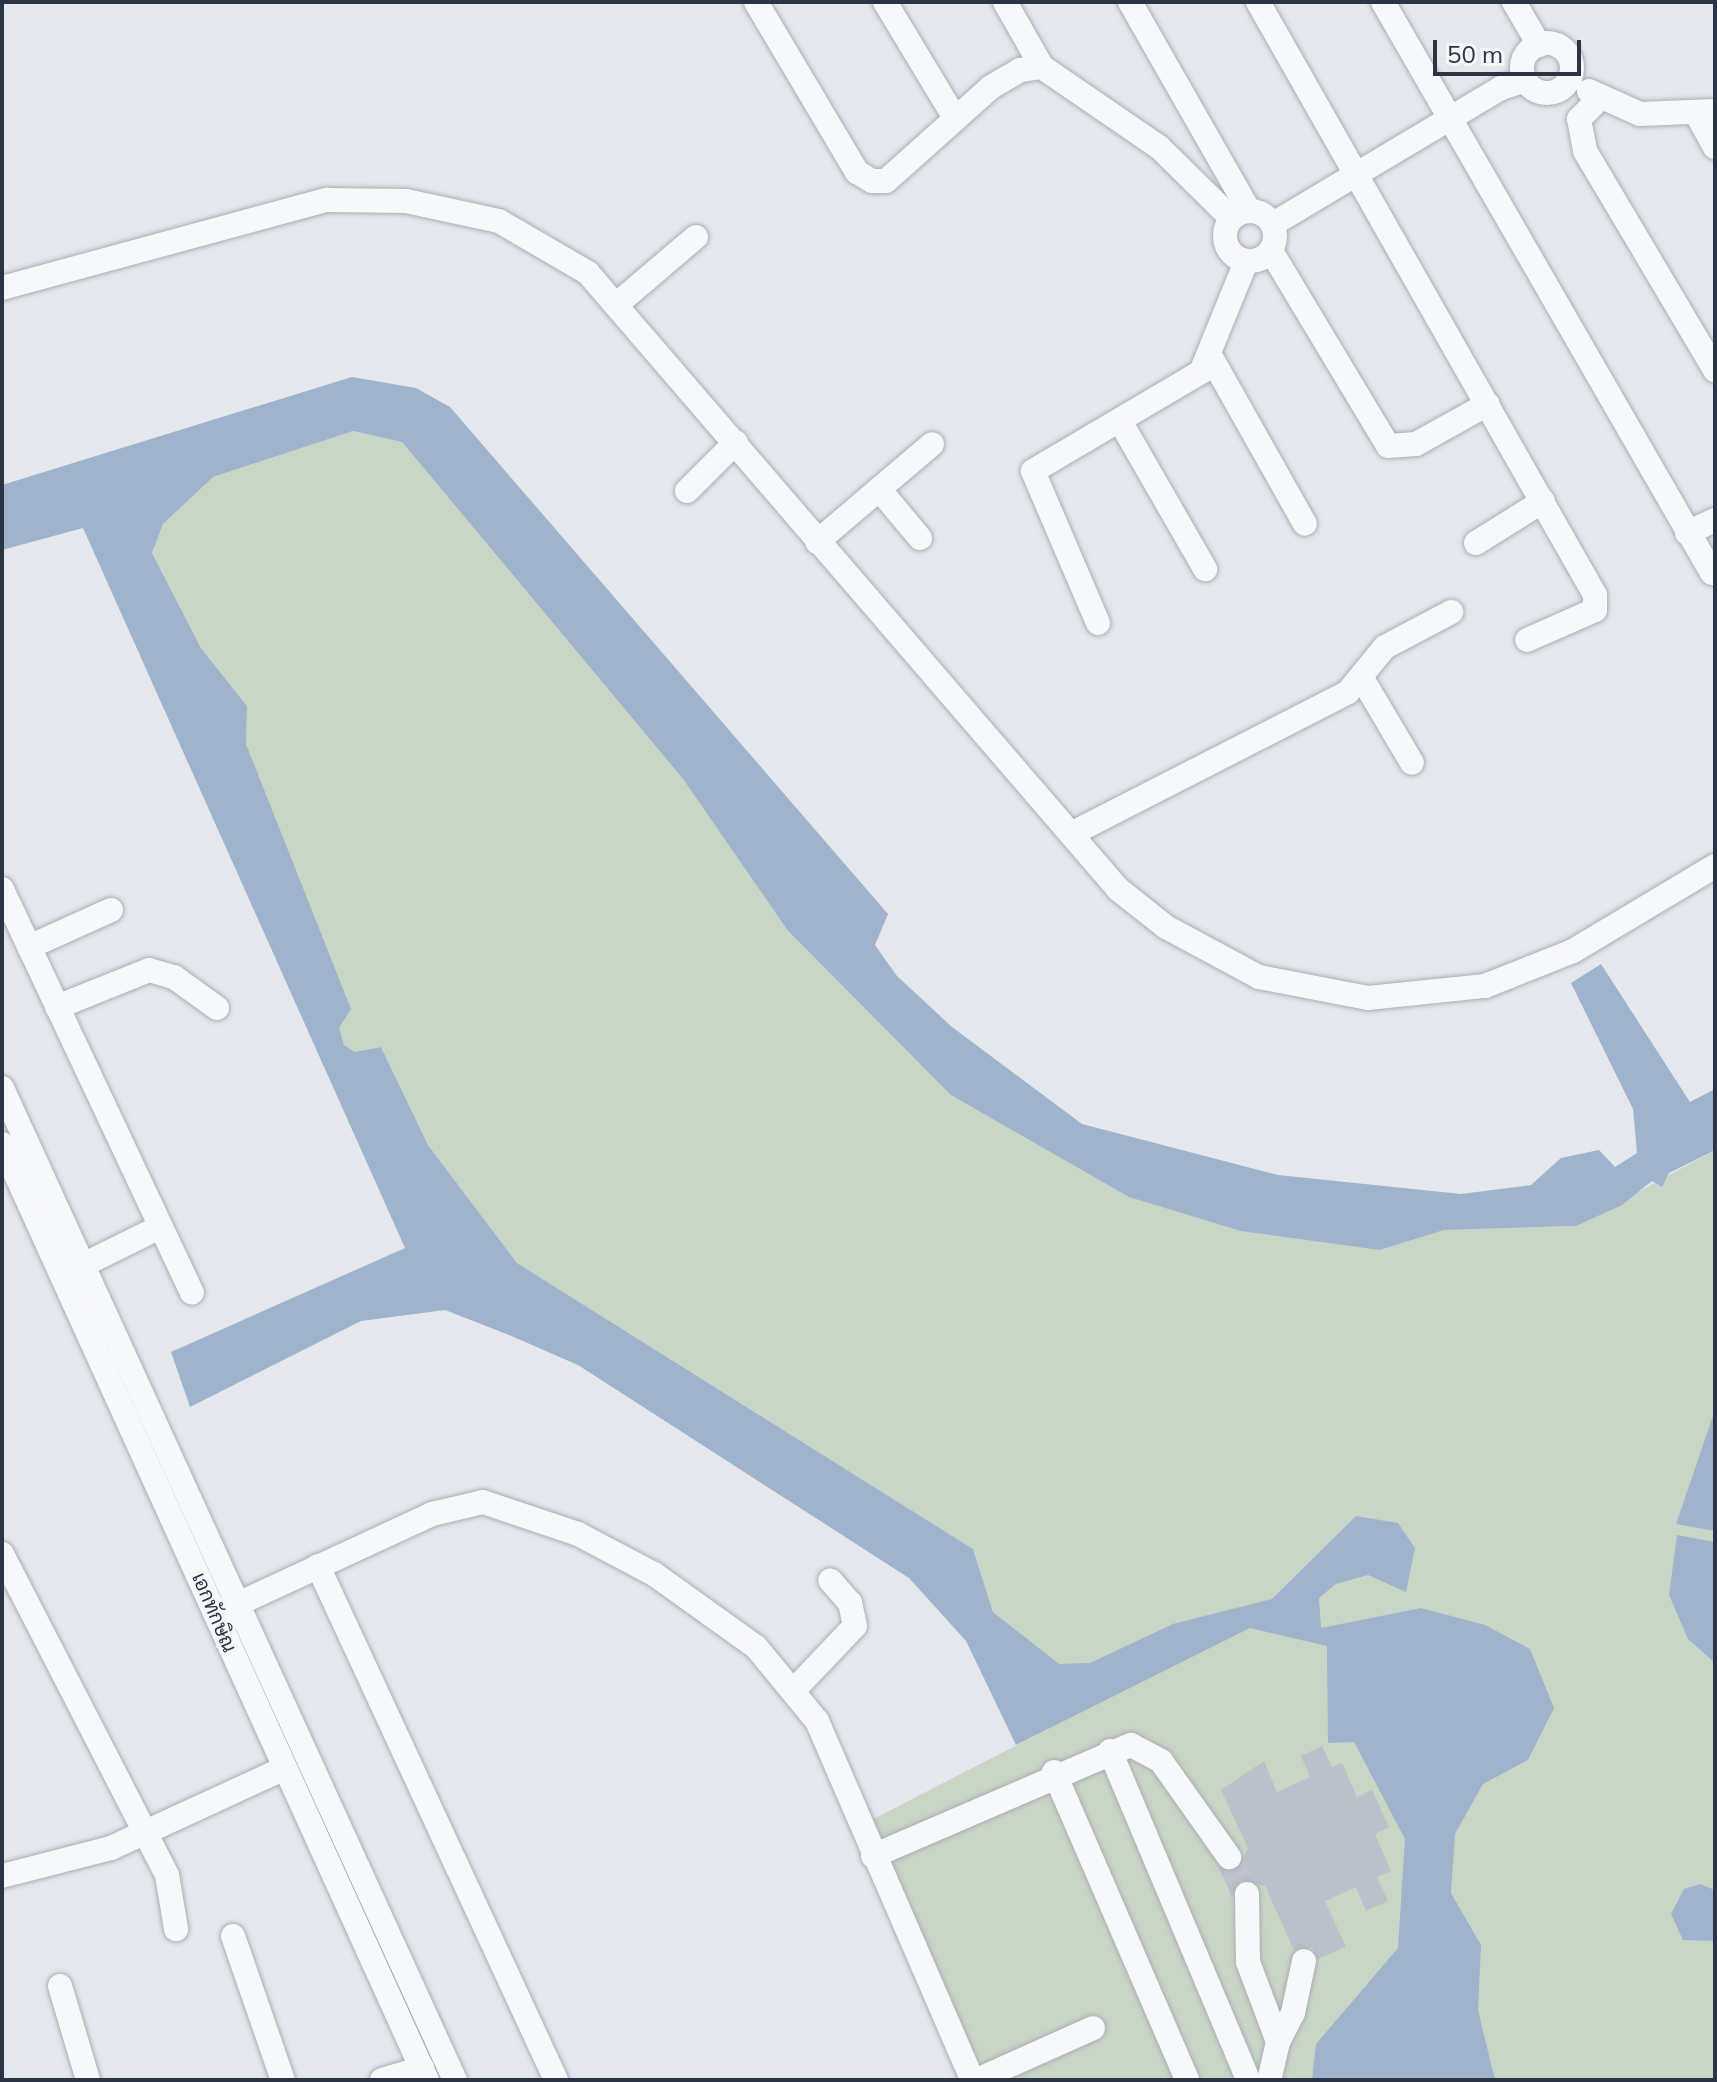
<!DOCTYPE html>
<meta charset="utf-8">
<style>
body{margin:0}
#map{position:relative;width:1717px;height:2082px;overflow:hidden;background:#e4e7ec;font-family:Mulish,Sarabun,sans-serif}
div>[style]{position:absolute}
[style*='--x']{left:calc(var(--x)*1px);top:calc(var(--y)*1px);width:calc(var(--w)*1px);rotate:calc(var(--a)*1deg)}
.green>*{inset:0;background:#c9d6c5}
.water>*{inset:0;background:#9fb4cc}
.building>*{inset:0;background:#bbc0ca}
.minor-tunnel>*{height:24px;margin-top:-12px;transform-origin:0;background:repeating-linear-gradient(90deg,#bfc3cb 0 24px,transparent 0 36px)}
.roads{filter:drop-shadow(0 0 2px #a9aeb7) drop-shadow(0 0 2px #a9aeb7)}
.minor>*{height:24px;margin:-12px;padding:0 12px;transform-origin:12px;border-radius:12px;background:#f7f8fa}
.minor>.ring{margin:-12px;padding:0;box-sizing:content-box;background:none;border:24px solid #f7f8fa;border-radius:50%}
span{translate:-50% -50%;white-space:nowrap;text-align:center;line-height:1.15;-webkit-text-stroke:6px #f4f6f9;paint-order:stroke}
.street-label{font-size:20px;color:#2b3445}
.frame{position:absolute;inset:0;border:4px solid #2b3445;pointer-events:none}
.scale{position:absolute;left:1433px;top:40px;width:148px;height:36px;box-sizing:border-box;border:4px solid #2b3445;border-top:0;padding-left:10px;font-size:24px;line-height:28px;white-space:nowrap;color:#2b3445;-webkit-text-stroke:6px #f4f6f9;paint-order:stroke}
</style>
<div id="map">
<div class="green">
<div style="clip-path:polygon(353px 431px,402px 442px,683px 779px,788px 931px,951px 1094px,1380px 1250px,1443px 1230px,1576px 1226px,1715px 1150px,1715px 2080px,972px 2080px,860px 1826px,1071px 1717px,1035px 1652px,993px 1612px,973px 1549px,517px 1263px,428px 1145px,381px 1047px,355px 1052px,344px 1045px,246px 744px,247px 706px,201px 648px,152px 553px,163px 524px,212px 477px)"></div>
</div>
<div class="water">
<div style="clip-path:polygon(352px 377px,416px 388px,450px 407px,888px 914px,875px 945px,897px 976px,952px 1027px,1082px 1124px,1278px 1175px,1461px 1194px,1531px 1185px,1561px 1158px,1599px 1150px,1615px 1167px,1637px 1153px,1633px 1109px,1571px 983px,1601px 964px,1690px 1102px,1715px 1089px,1715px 1150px,1669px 1173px,1662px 1187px,1652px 1181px,1622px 1205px,1576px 1226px,1444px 1230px,1380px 1250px,1241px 1231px,1129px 1197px,951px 1095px,788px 931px,683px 779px,402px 442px,353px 431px,213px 477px,163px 524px,152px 553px,201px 648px,247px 706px,246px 744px,351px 1009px,339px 1028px,344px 1045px,355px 1052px,381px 1047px,428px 1145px,517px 1263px,973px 1549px,993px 1612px,1059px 1664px,1090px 1663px,1173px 1624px,1272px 1599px,1356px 1516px,1398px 1523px,1415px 1548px,1406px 1592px,1368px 1575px,1336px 1584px,1319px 1598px,1321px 1628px,1421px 1608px,1485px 1625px,1530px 1649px,1554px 1708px,1528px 1760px,1483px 1784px,1455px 1834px,1451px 1893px,1481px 1945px,1478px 2010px,1495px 2080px,1312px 2080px,1316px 2044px,1398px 1948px,1405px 1839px,1354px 1742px,1328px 1743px,1327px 1646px,1250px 1628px,1016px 1745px,966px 1641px,909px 1578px,578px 1365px,509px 1335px,445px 1310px,361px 1321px,190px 1407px,171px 1352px,405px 1248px,83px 528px,2px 550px,2px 485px)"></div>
<div style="clip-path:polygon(1715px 1410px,1715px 1531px,1676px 1524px)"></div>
<div style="clip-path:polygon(1677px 1535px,1715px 1542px,1715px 1663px,1688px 1639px,1669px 1595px)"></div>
<div style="clip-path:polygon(1700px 1884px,1715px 1890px,1715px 1941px,1683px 1940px,1671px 1914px,1684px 1889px)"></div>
</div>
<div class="building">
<div style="clip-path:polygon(1322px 1746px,1332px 1767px,1342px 1763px,1357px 1797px,1372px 1790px,1389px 1827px,1375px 1834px,1391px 1871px,1377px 1877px,1388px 1901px,1366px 1911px,1356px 1887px,1325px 1901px,1346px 1947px,1318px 1959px,1312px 1947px,1294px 1950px,1265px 1886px,1240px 1881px,1232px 1897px,1219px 1868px,1237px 1870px,1248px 1848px,1221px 1790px,1264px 1761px,1277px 1792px,1310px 1777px,1301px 1756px)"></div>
</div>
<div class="minor-tunnel">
<div style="--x:1229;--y:1857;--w:41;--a:64.1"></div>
</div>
<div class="roads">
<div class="minor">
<div style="--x:756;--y:2;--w:198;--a:59.3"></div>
<div style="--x:857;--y:172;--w:17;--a:31"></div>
<div style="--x:872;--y:181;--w:14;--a:0"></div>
<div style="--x:886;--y:181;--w:141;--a:-41.8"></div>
<div style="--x:991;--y:87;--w:34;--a:-30"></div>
<div style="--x:1020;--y:70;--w:22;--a:-8"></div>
<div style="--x:1042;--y:67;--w:142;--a:34.4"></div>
<div style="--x:1159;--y:147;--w:101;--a:44.6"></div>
<div style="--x:885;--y:2;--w:135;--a:58.9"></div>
<div style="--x:1005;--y:2;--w:75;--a:60.4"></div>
<div style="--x:1130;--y:2;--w:241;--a:60.3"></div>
<div style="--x:1258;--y:2;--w:682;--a:60.39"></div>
<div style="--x:1595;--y:595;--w:15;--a:90"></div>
<div style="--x:1595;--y:610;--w:74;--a:156.2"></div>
<div style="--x:1383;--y:2;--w:659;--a:60.05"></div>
<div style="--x:1514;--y:2;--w:50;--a:59.8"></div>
<div class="ring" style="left:1522px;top:43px;width:26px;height:26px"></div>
<div style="--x:1589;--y:91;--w:56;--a:24.3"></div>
<div style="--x:1640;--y:114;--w:75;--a:-2.3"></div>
<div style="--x:1601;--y:97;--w:31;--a:135"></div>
<div style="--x:1579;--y:119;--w:33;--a:79"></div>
<div style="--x:1585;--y:151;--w:255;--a:59.3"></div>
<div style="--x:1696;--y:113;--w:39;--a:61"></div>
<div class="ring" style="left:1225px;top:211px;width:26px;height:26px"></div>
<div style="--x:1273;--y:224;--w:265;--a:-30.8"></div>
<div style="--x:1501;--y:88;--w:25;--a:-18"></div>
<div style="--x:1271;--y:251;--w:227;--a:59"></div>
<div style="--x:1388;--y:446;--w:28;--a:-4"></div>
<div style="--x:1416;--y:444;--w:82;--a:-29.1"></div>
<div style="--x:2;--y:288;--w:337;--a:-15.2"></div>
<div style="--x:327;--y:200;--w:79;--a:0.7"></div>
<div style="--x:406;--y:201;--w:95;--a:12.1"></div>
<div style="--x:499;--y:221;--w:103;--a:30.3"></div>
<div style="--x:588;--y:273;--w:813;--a:49.29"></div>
<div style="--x:1118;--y:889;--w:61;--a:38.4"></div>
<div style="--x:1166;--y:927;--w:106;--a:28.3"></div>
<div style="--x:1259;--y:977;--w:111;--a:10.9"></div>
<div style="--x:1368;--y:998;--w:118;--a:-5.9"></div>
<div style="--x:1485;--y:986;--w:95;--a:-21.7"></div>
<div style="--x:1573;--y:951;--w:165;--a:-30.9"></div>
<div style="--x:616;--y:305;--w:105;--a:-40.4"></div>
<div style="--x:1212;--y:359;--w:189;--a:60.6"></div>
<div style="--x:1120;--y:421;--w:171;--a:60.1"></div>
<div style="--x:879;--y:489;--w:64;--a:50.1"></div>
<div style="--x:687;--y:491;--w:69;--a:-45"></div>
<div style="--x:1687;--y:533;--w:31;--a:-25"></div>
<div style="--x:817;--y:542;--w:151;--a:-40.4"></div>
<div style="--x:1476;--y:543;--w:79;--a:-32.1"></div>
<div style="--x:1098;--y:623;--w:165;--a:-113.2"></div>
<div style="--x:1033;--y:471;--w:195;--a:-30.5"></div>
<div style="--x:1201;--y:372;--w:119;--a:-67.8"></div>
<div style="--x:1363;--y:680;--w:96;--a:59.4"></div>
<div style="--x:1071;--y:834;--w:311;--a:-27.1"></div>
<div style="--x:1348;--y:692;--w:58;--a:-50.6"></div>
<div style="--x:1385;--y:647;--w:75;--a:-27.9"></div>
<div style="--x:2;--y:889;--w:446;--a:64.8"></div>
<div style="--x:29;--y:947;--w:90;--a:-24.3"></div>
<div style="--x:57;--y:1007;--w:99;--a:-21.9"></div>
<div style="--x:149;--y:970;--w:26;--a:16"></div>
<div style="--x:174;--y:977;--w:53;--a:35.8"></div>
<div style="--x:2;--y:1088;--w:1091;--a:65.46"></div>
<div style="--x:2;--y:1144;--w:1028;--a:65.58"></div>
<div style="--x:69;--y:1272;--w:102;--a:-26.3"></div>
<div style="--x:2;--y:1554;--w:361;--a:62.8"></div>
<div style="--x:167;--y:1875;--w:55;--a:80.5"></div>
<div style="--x:318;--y:1566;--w:566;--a:65.15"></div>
<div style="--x:216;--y:1614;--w:238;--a:-24.8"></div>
<div style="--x:432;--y:1514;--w:52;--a:-13.2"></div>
<div style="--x:483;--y:1502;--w:100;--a:18.6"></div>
<div style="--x:578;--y:1534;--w:86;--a:27.8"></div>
<div style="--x:654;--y:1574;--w:125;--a:35.6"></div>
<div style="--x:756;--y:1647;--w:96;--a:50.5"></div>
<div style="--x:817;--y:1721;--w:391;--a:66.6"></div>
<div style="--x:794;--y:1690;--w:88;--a:-46.4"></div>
<div style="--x:855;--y:1626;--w:24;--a:-102"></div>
<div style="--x:850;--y:1603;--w:30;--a:-131"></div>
<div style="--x:1110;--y:1751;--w:357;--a:67.2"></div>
<div style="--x:1054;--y:1772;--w:335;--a:66.6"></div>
<div style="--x:873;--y:1856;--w:281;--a:-23.3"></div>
<div style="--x:1131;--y:1745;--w:34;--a:28"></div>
<div style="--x:1161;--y:1761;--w:118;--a:54.7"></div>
<div style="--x:2;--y:1876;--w:113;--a:-14.4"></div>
<div style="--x:111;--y:1848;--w:189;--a:-24.7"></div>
<div style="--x:1247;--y:1894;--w:68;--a:89.2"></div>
<div style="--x:1248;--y:1962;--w:85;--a:69.4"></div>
<div style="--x:1278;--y:2042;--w:39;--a:103"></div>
<div style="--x:233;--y:1936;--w:152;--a:70.9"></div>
<div style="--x:60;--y:1986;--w:98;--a:73.4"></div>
<div style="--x:1278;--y:2042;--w:33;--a:-63"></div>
<div style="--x:1293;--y:2013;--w:53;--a:-78.1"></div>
<div style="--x:382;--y:2080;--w:42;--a:-16.7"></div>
<div style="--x:977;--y:2080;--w:127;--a:-24.1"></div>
</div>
</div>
<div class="street-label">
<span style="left:215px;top:1612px;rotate:67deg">เอกทักษิณ</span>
</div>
<div class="frame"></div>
<div class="scale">50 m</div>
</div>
